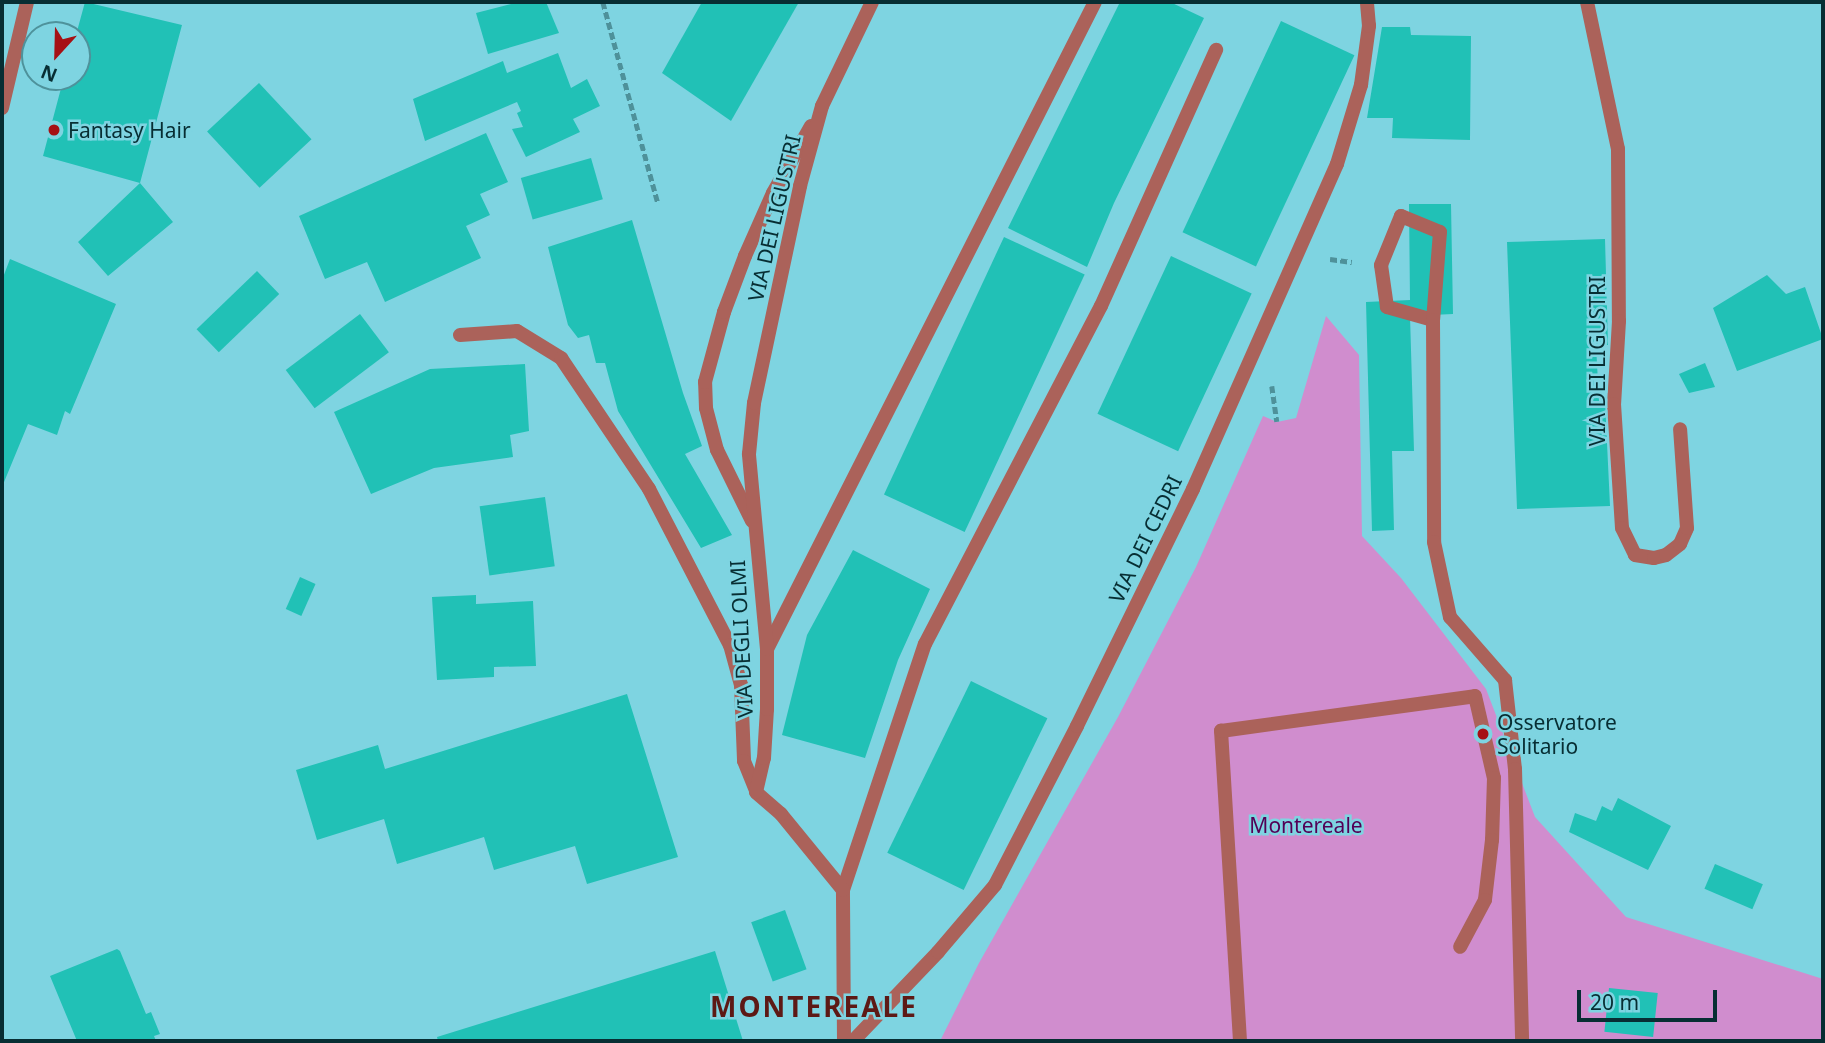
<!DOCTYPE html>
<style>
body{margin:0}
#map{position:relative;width:1825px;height:1043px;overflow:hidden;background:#7ed4e1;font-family:"Noto Sans",sans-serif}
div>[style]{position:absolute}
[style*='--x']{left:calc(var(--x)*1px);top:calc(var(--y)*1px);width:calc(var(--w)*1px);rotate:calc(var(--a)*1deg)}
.green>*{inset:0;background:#d08dce}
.building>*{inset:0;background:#21c1b6;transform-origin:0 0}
.path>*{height:4.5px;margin-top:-2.25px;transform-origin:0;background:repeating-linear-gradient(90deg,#4e919a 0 7px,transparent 0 10.5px)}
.pedestrian>*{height:14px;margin:-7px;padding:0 7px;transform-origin:7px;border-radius:7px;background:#ab625a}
.minor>*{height:14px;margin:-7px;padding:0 7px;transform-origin:7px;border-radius:7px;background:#ab625a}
.tertiary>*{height:14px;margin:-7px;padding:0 7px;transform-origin:7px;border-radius:7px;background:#ab625a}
.dots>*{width:19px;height:19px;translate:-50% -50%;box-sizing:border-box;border:4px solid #7ed4e1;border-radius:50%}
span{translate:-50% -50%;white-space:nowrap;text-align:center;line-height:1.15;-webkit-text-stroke:5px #7ed4e1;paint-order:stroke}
.poi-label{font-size:21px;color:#072e33}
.left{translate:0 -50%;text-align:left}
.street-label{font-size:21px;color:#072e33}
.park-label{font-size:21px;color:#530055}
.district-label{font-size:28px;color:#5d1915;font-weight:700;letter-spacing:2px}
.frame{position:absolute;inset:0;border:4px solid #072e33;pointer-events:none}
.north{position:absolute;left:21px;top:21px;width:70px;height:70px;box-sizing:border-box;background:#7ed4e1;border:2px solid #4e929b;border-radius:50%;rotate:202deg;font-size:19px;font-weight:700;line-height:28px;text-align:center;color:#072e33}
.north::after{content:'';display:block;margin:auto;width:24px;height:32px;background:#a61014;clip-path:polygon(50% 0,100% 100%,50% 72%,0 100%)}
.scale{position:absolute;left:1577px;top:990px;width:140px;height:32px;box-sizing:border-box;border:4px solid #072e33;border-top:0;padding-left:9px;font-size:21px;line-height:24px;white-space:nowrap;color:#072e33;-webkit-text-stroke:5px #7ed4e1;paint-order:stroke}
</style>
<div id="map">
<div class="green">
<div style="clip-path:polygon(1326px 316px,1359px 355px,1362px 536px,1401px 578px,1486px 689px,1535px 817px,1626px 917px,1823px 979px,1823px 1041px,940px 1041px,979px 963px,1118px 717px,1196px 567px,1263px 416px,1277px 422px,1296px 418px)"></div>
</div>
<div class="building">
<div style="clip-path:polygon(85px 2px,182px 25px,140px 183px,173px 222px,108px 276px,78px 242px,140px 183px,43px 156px,64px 77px,77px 77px,76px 35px)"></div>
<div style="clip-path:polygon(519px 2px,546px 2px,559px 33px,488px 54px,476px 13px)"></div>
<div style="clip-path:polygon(702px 2px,799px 2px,731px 121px,662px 73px)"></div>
<div style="clip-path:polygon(1120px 2px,1170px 2px,1204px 18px,1114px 203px,1087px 267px,1008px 228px)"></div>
<div style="left:1281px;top:21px;width:81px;height:233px;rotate:25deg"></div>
<div style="clip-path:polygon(1382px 27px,1410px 27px,1411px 35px,1471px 36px,1470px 140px,1392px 138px,1393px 118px,1367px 118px)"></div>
<div style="clip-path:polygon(558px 53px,571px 88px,587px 79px,600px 106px,573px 119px,580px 132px,526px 157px,512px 129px,523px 127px,517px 113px,521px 111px,517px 102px,425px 141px,413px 99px,503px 61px,507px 73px)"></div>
<div style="left:259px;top:83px;width:77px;height:71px;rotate:47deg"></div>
<div style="clip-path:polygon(486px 133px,508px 182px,480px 194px,490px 215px,466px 226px,481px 258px,385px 302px,367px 262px,325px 279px,299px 216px)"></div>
<div style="left:591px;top:158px;width:43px;height:73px;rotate:74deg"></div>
<div style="clip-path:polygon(1409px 204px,1451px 204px,1453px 314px,1410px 316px,1414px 451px,1392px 451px,1394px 530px,1372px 531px,1366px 302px,1410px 300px)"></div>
<div style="clip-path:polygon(632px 220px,683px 393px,702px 446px,685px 454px,732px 535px,701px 548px,618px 411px,605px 363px,596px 363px,589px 335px,578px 338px,568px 325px,548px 247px)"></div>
<div style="left:1004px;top:237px;width:89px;height:284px;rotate:25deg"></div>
<div style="clip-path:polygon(1605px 239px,1608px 345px,1596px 345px,1599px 401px,1605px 401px,1610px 506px,1517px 509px,1507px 242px)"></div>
<div style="left:1171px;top:256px;width:89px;height:174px;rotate:25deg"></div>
<div style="clip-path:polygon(10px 259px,116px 304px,70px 414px,65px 411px,57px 435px,28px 424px,2px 487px,2px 280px)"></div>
<div style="left:257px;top:271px;width:32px;height:84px;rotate:46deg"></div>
<div style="clip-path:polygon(1767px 275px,1786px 294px,1805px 287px,1823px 339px,1737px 371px,1713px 308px)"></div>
<div style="left:360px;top:314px;width:48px;height:93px;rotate:53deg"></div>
<div style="clip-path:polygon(1705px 363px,1715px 387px,1689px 393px,1679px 374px)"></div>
<div style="clip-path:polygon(525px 364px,529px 431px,510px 435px,513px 457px,434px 468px,371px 494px,334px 412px,430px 369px)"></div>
<div style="left:545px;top:497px;width:70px;height:66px;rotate:82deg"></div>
<div style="clip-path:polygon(853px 550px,930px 589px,898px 660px,865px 758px,782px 735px,807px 635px)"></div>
<div style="left:300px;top:577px;width:17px;height:35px;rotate:24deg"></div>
<div style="clip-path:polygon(476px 595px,476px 604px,533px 601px,536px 666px,494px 667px,494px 677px,437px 680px,432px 597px)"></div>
<div style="left:971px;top:681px;width:85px;height:191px;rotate:26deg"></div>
<div style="clip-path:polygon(627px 694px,678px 857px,587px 884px,575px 846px,494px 870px,484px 837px,397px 864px,384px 819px,317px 840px,296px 770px,378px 745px,385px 769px)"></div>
<div style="clip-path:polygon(1618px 798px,1671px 826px,1648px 870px,1569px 832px,1575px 813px,1596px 821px,1602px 806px,1612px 811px)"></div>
<div style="left:1715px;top:864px;width:52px;height:27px;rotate:23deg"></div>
<div style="left:785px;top:910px;width:63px;height:36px;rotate:70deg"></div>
<div style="clip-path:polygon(117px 949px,120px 951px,146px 1014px,151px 1012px,160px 1034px,154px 1036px,156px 1041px,77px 1041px,50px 976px)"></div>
<div style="clip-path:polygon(715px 951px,743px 1041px,438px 1041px,437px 1037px)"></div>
<div style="left:1609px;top:988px;width:49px;height:44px;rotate:6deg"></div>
</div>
<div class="path">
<div style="--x:603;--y:2;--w:208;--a:74.7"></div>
<div style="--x:1330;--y:259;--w:22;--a:8"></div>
<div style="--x:1272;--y:386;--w:36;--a:82"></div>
</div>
<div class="pedestrian">
<div style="--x:1240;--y:1041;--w:311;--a:-93.5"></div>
<div style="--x:1221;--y:731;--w:256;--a:-7.8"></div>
<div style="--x:1475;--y:696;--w:84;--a:77"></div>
<div style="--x:1494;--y:778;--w:62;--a:91.8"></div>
<div style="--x:1492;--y:840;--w:60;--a:96.7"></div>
<div style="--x:1485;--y:900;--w:53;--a:118"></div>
</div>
<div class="minor">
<div style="--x:1587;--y:2;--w:150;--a:78.1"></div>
<div style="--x:1618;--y:149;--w:172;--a:89.7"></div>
<div style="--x:1619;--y:321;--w:83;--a:93.4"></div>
<div style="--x:1614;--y:404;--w:124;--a:86.3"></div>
<div style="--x:1622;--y:528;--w:30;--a:64"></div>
<div style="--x:1635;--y:555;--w:19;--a:9"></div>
<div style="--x:1654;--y:558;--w:12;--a:-14"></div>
<div style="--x:1666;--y:555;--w:18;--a:-38"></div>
<div style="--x:1680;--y:544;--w:17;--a:-66"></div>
<div style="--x:1687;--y:528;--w:99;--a:-94"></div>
<div style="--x:1433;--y:320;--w:48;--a:-164.2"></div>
<div style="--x:1387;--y:307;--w:42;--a:-98.1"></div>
<div style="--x:1381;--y:265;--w:53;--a:-67.8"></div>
<div style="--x:1401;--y:216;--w:42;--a:22.3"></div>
<div style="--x:1440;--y:232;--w:88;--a:94.5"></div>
<div style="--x:1433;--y:320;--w:222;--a:89.7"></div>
<div style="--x:1434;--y:542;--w:77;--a:78"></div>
<div style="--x:1450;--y:617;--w:84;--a:48.9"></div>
<div style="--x:1505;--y:680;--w:90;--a:83.6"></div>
<div style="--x:1515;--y:769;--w:272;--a:88.5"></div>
<div style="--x:460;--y:335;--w:57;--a:-4"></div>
<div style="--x:517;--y:331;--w:52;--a:31.5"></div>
<div style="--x:561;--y:358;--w:158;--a:56.1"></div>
<div style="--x:649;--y:489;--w:176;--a:62.6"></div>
<div style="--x:730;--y:645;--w:41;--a:74.6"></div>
<div style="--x:741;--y:685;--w:76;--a:87.7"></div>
<div style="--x:744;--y:761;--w:31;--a:68"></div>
<div style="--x:752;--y:521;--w:79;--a:-116.2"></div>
<div style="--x:717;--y:450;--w:43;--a:-104.7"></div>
<div style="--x:706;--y:408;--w:26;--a:-92"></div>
<div style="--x:705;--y:382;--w:73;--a:-74.8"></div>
<div style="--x:724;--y:312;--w:60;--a:-69.4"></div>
<div style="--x:745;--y:256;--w:69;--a:-66"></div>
<div style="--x:773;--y:193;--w:77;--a:-60.4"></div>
<div style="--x:767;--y:649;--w:725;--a:-63.12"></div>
<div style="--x:843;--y:890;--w:259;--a:-71.6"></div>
<div style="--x:925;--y:644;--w:381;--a:-62.5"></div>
<div style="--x:1101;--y:306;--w:281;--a:-65.8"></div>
<div style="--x:844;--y:1041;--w:151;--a:-90.4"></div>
<div style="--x:843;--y:890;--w:98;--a:-129.2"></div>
<div style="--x:781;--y:814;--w:33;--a:-139"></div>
<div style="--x:756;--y:792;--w:35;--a:-77"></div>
<div style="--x:764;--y:758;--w:49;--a:-86.5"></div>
<div style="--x:767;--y:709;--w:60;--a:-90"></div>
<div style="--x:767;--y:649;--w:196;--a:-95.3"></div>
<div style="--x:749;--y:454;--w:51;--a:-84.4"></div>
<div style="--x:754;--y:403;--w:222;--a:-78"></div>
<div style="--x:800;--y:186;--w:83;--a:-74.6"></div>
<div style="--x:822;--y:106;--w:115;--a:-64.3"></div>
<div style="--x:853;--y:1041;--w:123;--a:-46.3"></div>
<div style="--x:938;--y:952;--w:88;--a:-49.6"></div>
<div style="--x:995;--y:885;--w:179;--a:-62.7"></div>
<div style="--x:1077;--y:726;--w:264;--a:-63.9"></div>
<div style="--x:1193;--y:489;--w:355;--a:-66.1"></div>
<div style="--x:1337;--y:164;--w:83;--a:-73.1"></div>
<div style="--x:1361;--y:85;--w:60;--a:-82.3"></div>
<div style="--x:1369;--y:26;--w:24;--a:-95"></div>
</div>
<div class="tertiary">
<div style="--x:2;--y:108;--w:109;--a:-76.7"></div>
</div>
<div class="dots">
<div style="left:54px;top:130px;background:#a61014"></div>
<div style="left:1483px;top:734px;background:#a61014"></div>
</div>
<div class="poi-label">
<span class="left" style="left:68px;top:130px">Fantasy Hair</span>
<span class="left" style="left:1497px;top:734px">Osservatore<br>Solitario</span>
</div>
<div class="street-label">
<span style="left:774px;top:218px;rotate:-77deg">VIA DEI LIGUSTRI</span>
<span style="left:1597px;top:361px;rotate:-90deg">VIA DEI LIGUSTRI</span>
<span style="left:1145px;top:539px;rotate:-64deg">VIA DEI CEDRI</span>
<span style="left:741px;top:639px;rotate:-93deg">VIA DEGLI OLMI</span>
</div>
<div class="park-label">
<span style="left:1306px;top:825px">Montereale</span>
</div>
<div class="district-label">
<span style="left:814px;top:1006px">MONTEREALE</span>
</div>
<div class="frame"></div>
<div class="north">N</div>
<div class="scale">20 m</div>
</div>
